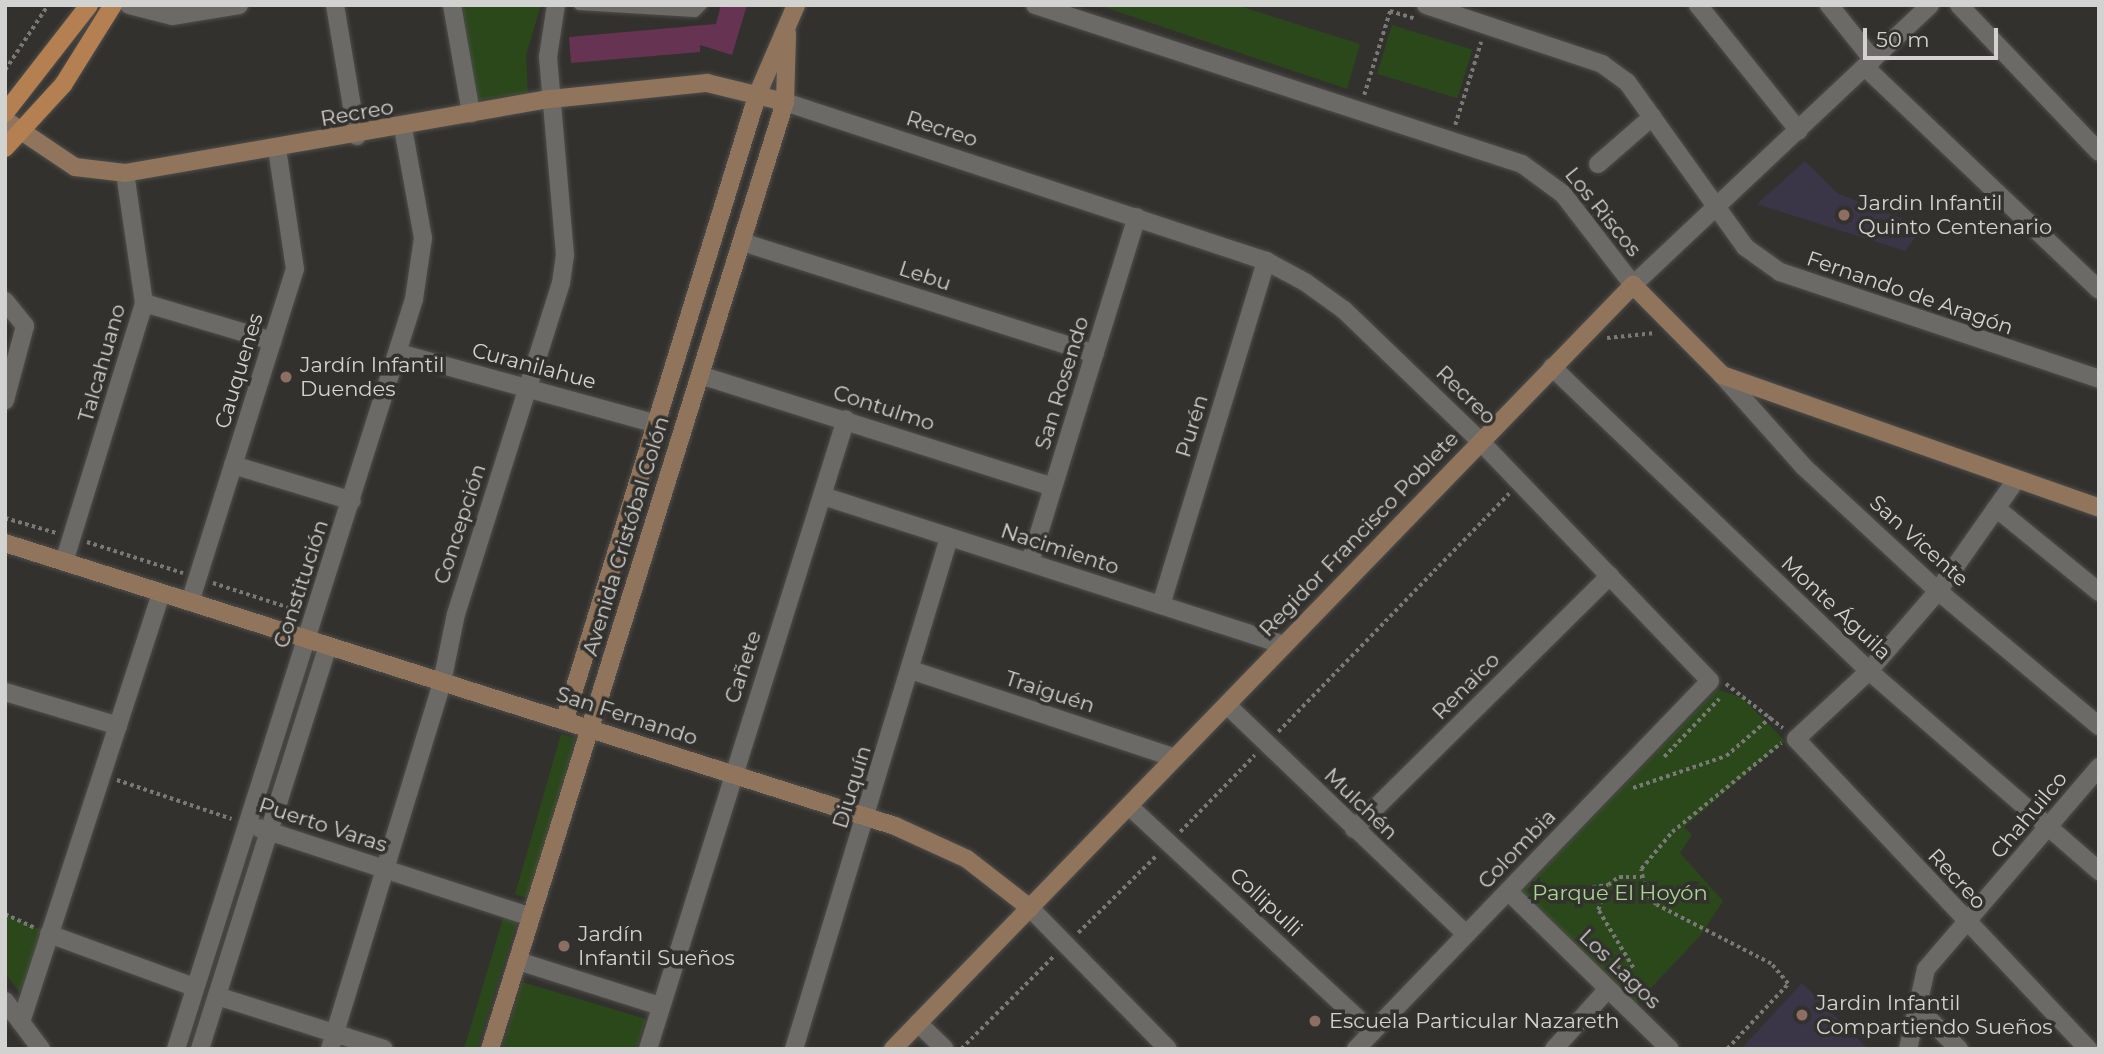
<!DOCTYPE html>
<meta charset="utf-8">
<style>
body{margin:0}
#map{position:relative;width:2104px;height:1054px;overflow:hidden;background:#32312e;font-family:Montserrat,sans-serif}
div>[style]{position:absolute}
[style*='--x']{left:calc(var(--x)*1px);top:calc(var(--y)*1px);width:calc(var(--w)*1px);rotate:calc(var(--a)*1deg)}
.education>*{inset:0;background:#3b3647}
.green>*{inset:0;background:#2b481b;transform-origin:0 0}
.building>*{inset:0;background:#663452}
.path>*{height:3.5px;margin-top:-1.75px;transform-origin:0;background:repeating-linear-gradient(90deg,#797976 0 3.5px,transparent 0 7px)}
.roads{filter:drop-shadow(0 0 2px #4e4d4a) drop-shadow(0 0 2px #4e4d4a)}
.lane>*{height:10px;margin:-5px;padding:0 5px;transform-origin:5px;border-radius:5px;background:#6b6a67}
.street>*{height:18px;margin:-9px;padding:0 9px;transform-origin:9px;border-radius:9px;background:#6b6a67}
.secondary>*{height:18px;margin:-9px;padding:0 9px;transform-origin:9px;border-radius:9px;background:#90755c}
.primary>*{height:18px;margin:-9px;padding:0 9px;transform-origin:9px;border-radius:9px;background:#b48051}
.dots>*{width:19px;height:19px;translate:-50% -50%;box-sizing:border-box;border:4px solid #32312e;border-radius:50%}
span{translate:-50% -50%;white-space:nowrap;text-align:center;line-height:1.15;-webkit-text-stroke:7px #32312e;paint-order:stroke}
.street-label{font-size:21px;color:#d2d2d0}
.poi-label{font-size:21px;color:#d2d2d0}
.left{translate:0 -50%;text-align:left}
.park-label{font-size:21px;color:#a7d78e}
.frame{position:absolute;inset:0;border:7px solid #d2d2d0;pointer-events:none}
.scale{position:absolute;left:1863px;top:28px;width:135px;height:32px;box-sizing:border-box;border:4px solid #d2d2d0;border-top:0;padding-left:9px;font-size:21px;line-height:24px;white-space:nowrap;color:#d2d2d0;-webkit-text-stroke:5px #32312e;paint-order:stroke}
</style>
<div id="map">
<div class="education">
<div style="clip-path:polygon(1805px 161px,1837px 193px,1923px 227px,1905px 251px,1757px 204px)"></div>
<div style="clip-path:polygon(1802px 983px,1868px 1049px,1741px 1049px)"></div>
</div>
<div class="green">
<div style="clip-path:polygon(457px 5px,541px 5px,526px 55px,528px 93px,471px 101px)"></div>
<div style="clip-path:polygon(1098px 5px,1236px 5px,1360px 44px,1347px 89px)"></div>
<div style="left:1392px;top:25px;width:84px;height:51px;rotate:17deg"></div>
<div style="clip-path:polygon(1717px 689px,1742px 698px,1785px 741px,1684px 827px,1692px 835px,1680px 853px,1723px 901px,1700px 936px,1633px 1007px,1519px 894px)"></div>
<div style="left:561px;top:734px;width:15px;height:167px;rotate:16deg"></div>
<div style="clip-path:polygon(5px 914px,45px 931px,20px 993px,5px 973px)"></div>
<div style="clip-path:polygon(504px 915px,518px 919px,477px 1049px,464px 1049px)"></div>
<div style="clip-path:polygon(522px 982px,646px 1019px,636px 1049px,502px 1049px)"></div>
</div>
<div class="building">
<div style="clip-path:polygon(721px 5px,747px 5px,732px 55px,700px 45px,700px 52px,571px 63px,569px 37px,716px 24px)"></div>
</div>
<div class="path">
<div style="--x:5;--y:70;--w:78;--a:-56.5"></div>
<div style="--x:1364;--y:95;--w:88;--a:-72.8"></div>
<div style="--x:1390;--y:11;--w:27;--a:17"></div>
<div style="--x:1455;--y:125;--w:87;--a:-72.6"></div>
<div style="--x:1607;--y:338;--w:48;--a:-5.9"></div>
<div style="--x:5;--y:518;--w:53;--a:16.4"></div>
<div style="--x:87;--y:542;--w:101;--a:17.9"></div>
<div style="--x:213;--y:583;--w:90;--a:18"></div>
<div style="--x:1726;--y:684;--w:72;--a:37.7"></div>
<div style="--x:1278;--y:732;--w:332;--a:-45.9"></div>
<div style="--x:1664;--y:757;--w:80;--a:-46.5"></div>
<div style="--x:117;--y:780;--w:121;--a:18.7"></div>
<div style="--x:1633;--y:788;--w:98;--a:-19"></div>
<div style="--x:1726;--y:756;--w:60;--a:-40.9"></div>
<div style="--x:1180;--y:832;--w:107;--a:-45.8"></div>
<div style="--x:1537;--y:895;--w:72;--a:-8"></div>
<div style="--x:5;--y:914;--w:33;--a:25"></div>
<div style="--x:1078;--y:933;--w:111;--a:-44.6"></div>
<div style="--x:1600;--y:954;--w:34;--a:34"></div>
<div style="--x:1628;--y:973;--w:7;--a:-45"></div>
<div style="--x:1633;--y:968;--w:68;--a:-121.1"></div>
<div style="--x:1598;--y:910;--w:27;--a:-68"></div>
<div style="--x:1608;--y:885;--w:14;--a:-36"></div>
<div style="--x:1619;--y:877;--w:22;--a:0"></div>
<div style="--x:961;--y:1049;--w:133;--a:-45"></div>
<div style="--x:1727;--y:1049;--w:89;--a:-46.8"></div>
<div style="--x:1788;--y:984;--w:26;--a:-130"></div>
<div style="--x:1771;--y:964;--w:129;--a:-152.8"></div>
<div style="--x:1656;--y:905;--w:17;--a:-130"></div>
<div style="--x:1645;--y:892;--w:23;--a:-100"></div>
<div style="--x:1641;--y:869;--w:48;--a:-50"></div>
<div style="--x:1672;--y:832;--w:141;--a:-39.2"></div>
</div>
<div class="roads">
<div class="lane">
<div style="--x:579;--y:5;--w:116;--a:3.5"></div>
<div style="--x:695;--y:12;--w:10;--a:-45"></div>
</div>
<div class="street">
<div style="--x:129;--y:5;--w:44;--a:14.3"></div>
<div style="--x:172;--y:16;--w:68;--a:-9.3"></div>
<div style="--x:335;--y:5;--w:133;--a:80.5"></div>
<div style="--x:452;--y:5;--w:110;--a:80"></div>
<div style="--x:1035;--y:5;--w:512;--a:18.08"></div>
<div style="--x:1522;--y:164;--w:51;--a:36.2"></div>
<div style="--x:1563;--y:194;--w:115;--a:52.4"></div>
<div style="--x:1633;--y:285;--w:408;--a:-43.3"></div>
<div style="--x:1426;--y:5;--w:186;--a:18.5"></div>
<div style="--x:1602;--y:64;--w:31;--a:36"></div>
<div style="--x:1627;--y:82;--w:203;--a:54.4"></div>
<div style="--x:1745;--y:247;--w:43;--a:35.5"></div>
<div style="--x:1780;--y:272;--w:336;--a:18.5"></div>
<div style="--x:1698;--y:5;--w:161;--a:51.3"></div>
<div style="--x:1829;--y:5;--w:70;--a:51.3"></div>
<div style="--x:1959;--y:5;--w:203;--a:46.4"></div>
<div style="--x:1865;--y:67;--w:323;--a:43.6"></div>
<div style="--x:785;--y:102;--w:507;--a:18.29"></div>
<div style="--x:1266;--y:261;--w:44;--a:28.3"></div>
<div style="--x:1305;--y:282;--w:48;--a:35.7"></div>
<div style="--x:1344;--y:310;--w:189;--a:43.9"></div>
<div style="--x:1480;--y:441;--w:332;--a:46.2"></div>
<div style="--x:1710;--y:681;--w:511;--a:133.89"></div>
<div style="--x:1598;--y:164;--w:72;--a:-41"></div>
<div style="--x:742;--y:242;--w:370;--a:17.6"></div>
<div style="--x:5;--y:301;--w:32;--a:51"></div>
<div style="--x:25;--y:326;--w:77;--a:105.1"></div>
<div style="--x:144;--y:303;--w:134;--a:16.5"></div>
<div style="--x:399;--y:353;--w:267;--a:15.4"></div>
<div style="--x:1552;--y:367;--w:439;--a:43.8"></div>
<div style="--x:1869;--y:671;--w:305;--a:41"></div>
<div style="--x:700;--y:375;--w:370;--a:17.6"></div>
<div style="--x:1722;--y:375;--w:123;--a:48.3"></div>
<div style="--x:1804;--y:467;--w:183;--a:42.8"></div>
<div style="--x:1938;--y:591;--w:210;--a:40"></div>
<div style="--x:233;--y:465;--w:124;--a:16.8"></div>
<div style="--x:2016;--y:480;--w:136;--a:125.1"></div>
<div style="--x:1938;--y:591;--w:106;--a:130.8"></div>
<div style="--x:1869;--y:671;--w:100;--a:137"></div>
<div style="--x:1796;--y:739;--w:426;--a:46.7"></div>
<div style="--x:823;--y:496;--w:484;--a:17.9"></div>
<div style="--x:1996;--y:508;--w:133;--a:39.2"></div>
<div style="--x:64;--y:562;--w:271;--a:-72.8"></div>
<div style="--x:144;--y:303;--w:131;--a:-98.3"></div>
<div style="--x:1030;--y:562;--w:361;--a:-72.8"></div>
<div style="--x:190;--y:602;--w:349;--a:-72.5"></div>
<div style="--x:295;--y:269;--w:121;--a:-98.5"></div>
<div style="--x:1161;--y:605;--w:360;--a:-73"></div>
<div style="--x:911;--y:670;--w:278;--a:18.4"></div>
<div style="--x:5;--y:692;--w:118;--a:16.7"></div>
<div style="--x:1227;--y:705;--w:331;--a:43.8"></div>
<div style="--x:1129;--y:806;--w:332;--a:42.9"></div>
<div style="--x:259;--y:828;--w:286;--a:18.1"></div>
<div style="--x:1354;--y:829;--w:360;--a:-44.7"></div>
<div style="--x:1508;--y:891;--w:226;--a:44.3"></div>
<div style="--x:1030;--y:908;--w:197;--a:45.6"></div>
<div style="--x:49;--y:934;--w:154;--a:20.1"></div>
<div style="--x:518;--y:961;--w:149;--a:17.6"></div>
<div style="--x:217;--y:996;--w:175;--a:17.6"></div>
<div style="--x:5;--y:1001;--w:60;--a:53.1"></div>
<div style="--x:1918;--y:1008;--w:58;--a:45"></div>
<div style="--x:21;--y:1022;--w:451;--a:-71.9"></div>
<div style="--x:918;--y:1023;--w:37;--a:44"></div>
<div style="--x:176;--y:1049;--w:787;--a:-72.39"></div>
<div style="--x:414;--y:299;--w:62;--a:-81.6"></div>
<div style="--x:423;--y:238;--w:112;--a:-100.3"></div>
<div style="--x:200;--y:1049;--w:423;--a:-72.4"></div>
<div style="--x:330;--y:1049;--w:384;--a:-73"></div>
<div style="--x:442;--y:682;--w:69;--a:-78.4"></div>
<div style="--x:456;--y:614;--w:347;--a:-72.4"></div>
<div style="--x:561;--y:283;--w:28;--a:-82"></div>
<div style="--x:565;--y:255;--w:199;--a:-94.9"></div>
<div style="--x:548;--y:57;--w:53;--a:-81.3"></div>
<div style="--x:648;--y:1049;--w:660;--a:-72.55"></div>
<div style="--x:794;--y:1049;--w:534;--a:-73.13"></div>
<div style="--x:1554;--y:1049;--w:79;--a:-48.1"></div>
<div style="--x:1908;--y:1049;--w:82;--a:-77.3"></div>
<div style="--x:1926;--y:969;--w:266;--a:-49.4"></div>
</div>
<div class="secondary">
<div style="--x:5;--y:120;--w:84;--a:33.9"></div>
<div style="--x:75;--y:167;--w:50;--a:6.8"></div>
<div style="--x:125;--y:173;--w:432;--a:-9.9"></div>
<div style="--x:551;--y:99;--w:157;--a:-5.9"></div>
<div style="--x:707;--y:83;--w:80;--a:13.7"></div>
<div style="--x:5;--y:543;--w:934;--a:17.64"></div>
<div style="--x:895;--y:826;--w:79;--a:24.6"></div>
<div style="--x:967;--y:859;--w:80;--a:37.9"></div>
<div style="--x:565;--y:719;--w:655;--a:-72.87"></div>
<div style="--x:758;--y:93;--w:96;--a:-66.6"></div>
<div style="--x:490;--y:1049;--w:992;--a:-72.7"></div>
<div style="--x:785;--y:102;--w:69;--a:-88.3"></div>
<div style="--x:893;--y:1049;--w:1064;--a:-45.91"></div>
<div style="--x:1633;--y:285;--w:127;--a:45.3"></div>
<div style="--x:1722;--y:375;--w:400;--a:19.4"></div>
</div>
<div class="primary">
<div style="--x:5;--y:113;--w:137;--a:-52.1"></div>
<div style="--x:5;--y:148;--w:86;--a:-47.4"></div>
<div style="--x:63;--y:85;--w:94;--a:-58"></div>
</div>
</div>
<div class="dots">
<div style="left:1844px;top:215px;background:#8d6e63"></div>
<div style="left:286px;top:377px;background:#8d6e63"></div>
<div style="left:564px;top:946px;background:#8d6e63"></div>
<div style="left:1802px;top:1015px;background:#8d6e63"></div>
<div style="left:1315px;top:1021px;background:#8d6e63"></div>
</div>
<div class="street-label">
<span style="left:357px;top:113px;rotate:-10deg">Recreo</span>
<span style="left:942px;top:129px;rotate:18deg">Recreo</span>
<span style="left:1603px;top:212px;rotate:51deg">Los Riscos</span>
<span style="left:925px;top:276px;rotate:18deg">Lebu</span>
<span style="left:1910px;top:293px;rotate:19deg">Fernando de Aragón</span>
<span style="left:102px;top:363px;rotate:-74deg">Talcahuano</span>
<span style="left:534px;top:366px;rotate:15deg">Curanilahue</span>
<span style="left:239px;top:371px;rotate:-73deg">Cauquenes</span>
<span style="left:1062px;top:383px;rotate:-73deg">San Rosendo</span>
<span style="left:1466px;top:395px;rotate:44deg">Recreo</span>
<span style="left:884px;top:408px;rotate:18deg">Contulmo</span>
<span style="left:1192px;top:426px;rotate:-73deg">Purén</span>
<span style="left:460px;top:524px;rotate:-72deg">Concepción</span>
<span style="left:1359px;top:534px;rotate:-46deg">Regidor Francisco Poblete</span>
<span style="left:626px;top:536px;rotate:-73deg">Avenida Cristóbal Colón</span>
<span style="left:1919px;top:541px;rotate:42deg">San Vicente</span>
<span style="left:1060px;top:549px;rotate:18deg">Nacimiento</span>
<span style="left:301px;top:584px;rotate:-72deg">Constitución</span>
<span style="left:1836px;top:608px;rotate:43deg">Monte Águila</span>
<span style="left:743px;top:667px;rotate:-72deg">Cañete</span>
<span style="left:1466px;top:686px;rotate:-45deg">Renaico</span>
<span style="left:1050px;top:692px;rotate:18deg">Traiguén</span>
<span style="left:627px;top:716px;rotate:18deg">San Fernando</span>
<span style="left:852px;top:787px;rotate:-73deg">Diuquín</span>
<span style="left:1361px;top:804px;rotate:44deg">Mulchén</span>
<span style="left:2029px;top:815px;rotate:-50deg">Chahuilco</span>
<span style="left:323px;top:825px;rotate:18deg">Puerto Varas</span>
<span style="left:1517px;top:849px;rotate:-46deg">Colombia</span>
<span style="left:1957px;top:879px;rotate:47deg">Recreo</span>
<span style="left:1266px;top:902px;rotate:43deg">Collipulli</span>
<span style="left:1620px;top:969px;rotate:44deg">Los Lagos</span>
</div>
<div class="poi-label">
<span class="left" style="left:1858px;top:215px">Jardin Infantil<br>Quinto Centenario</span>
<span class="left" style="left:300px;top:377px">Jardín Infantil<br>Duendes</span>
<span class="left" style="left:578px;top:946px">Jardín<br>Infantil Sueños</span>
<span class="left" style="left:1816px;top:1015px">Jardin Infantil<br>Compartiendo Sueños</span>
<span class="left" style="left:1329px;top:1021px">Escuela Particular Nazareth</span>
</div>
<div class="park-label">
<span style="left:1620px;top:893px">Parque El Hoyón</span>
</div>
<div class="frame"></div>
<div class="scale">50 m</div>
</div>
